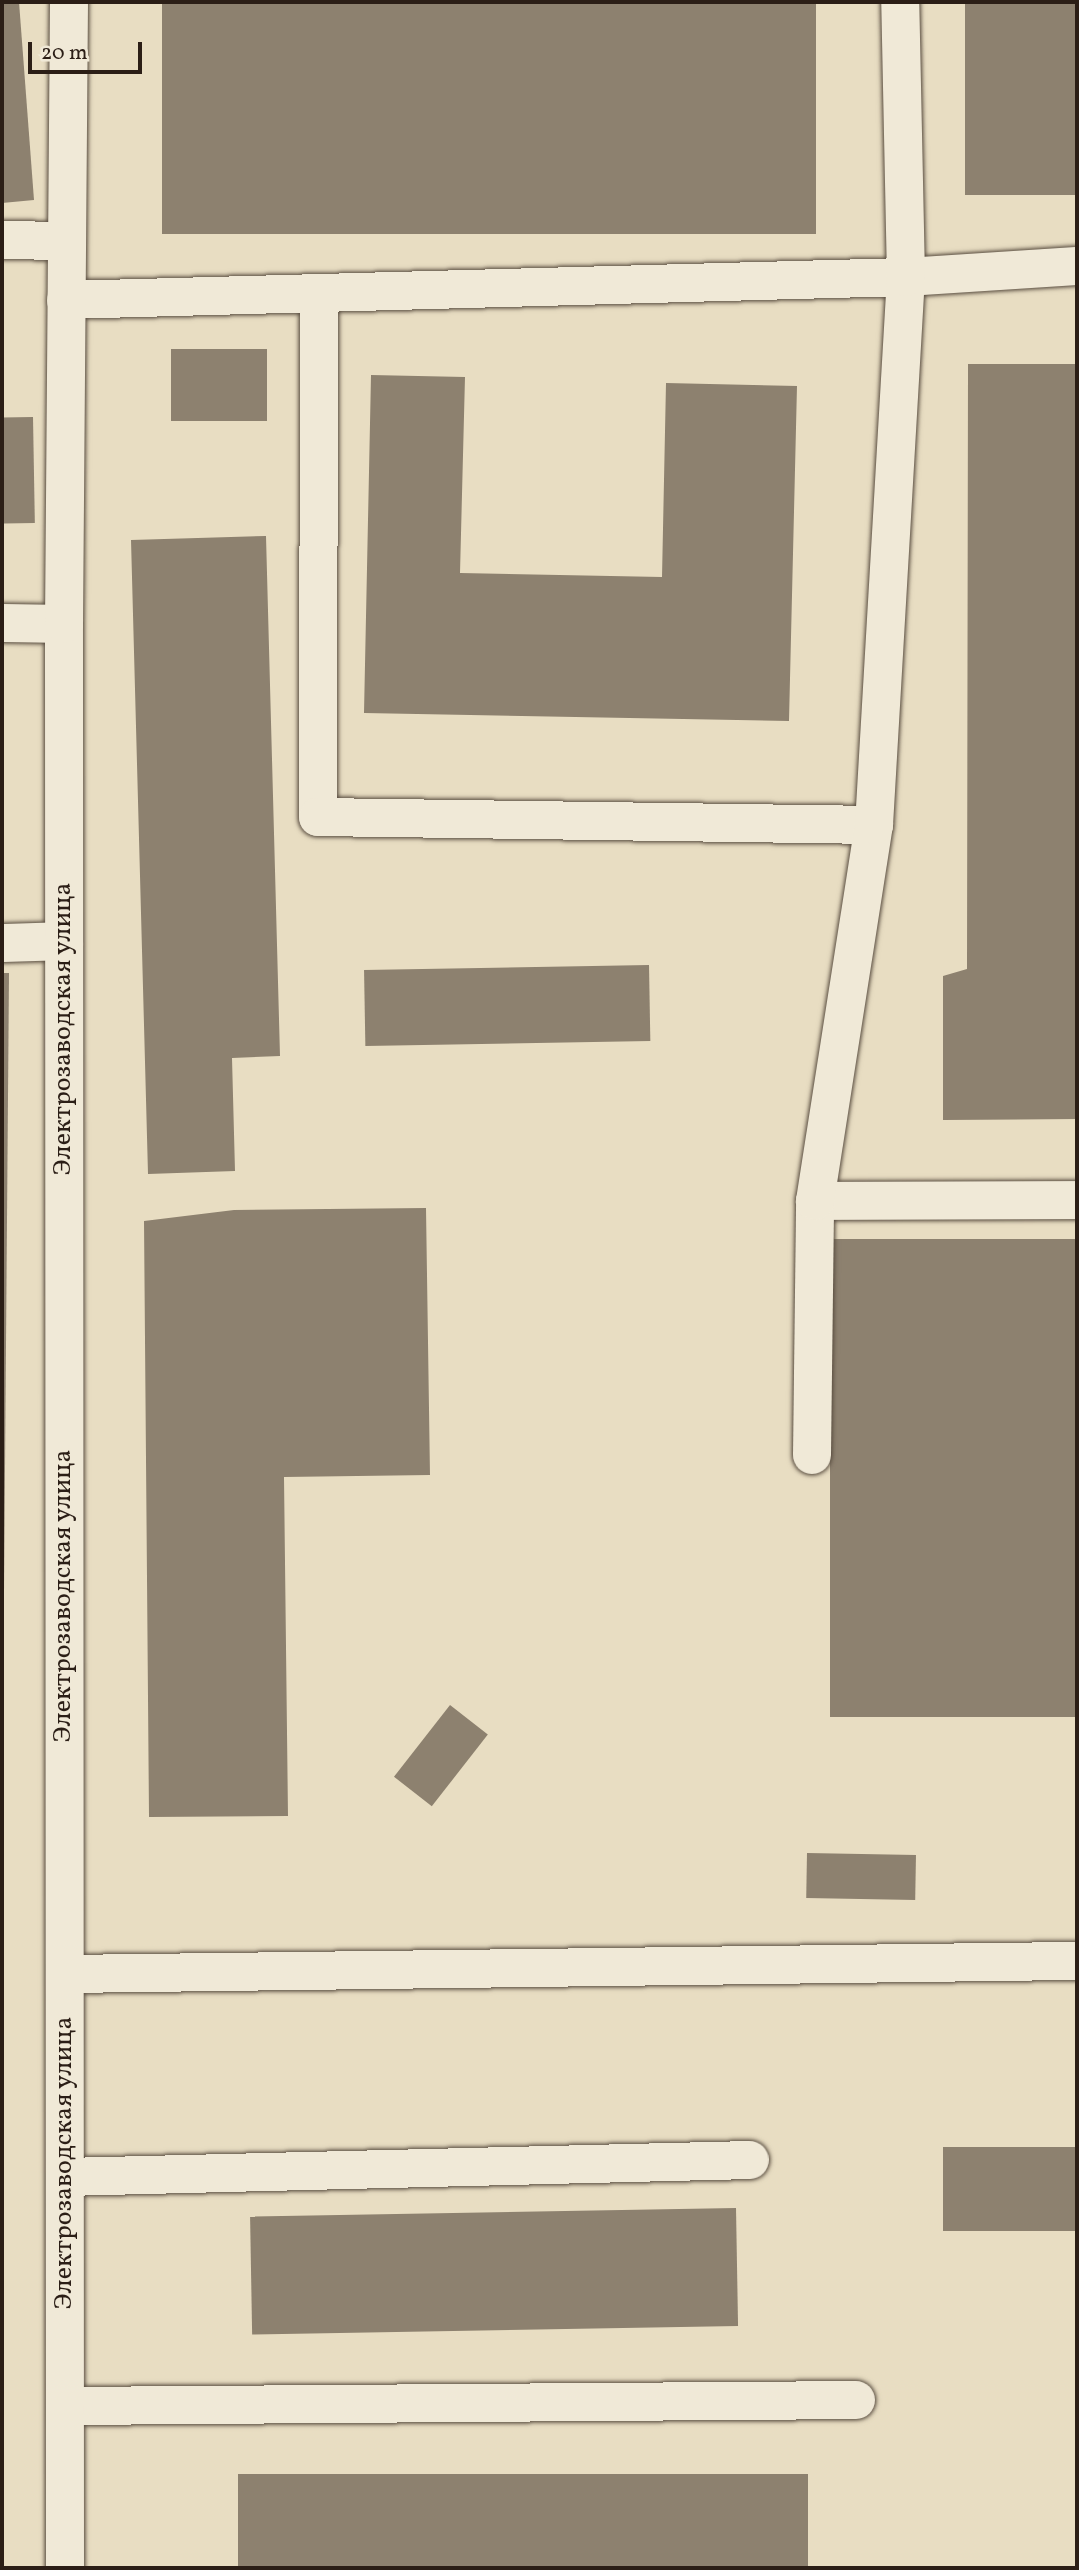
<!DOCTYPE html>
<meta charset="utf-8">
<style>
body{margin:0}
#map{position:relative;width:1079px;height:2570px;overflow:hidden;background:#e8ddc2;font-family:Vollkorn,serif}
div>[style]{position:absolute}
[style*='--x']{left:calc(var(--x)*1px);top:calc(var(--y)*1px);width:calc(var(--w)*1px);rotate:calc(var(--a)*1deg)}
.building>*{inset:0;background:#8d816f;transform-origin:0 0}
.roads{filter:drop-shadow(0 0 2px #5a4e41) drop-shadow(0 0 2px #5a4e41)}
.minor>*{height:38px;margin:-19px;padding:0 19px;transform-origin:19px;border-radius:19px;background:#f0e9d7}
span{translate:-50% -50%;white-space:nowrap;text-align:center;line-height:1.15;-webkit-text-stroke:5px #f0e9d7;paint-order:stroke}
.street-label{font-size:26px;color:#2b1e16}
.frame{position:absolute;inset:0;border:4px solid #2b1e16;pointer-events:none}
.scale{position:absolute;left:28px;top:42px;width:114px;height:32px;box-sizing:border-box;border:4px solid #2b1e16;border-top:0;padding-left:9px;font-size:21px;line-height:24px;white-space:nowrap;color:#2b1e16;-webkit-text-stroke:5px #f0e9d7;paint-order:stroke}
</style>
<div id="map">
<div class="building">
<div style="clip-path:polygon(2px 2px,19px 2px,34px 200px,2px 203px)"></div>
<div style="left:162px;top:2px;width:654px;height:232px"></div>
<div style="left:965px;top:2px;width:112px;height:193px"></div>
<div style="left:267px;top:349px;width:72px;height:96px;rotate:90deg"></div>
<div style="clip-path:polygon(968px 364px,1077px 364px,1077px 1119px,943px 1120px,943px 976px,967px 969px)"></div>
<div style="clip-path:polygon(371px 375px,465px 377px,460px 573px,662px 577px,666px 383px,797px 386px,789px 721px,364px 713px)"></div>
<div style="left:33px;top:417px;width:106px;height:31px;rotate:89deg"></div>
<div style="clip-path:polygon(266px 536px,280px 1056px,232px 1058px,235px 1171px,148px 1174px,131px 540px)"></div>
<div style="left:649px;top:965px;width:76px;height:285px;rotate:89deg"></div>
<div style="clip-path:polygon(2px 973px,9px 973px,4px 1593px,2px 1593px)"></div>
<div style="clip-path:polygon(426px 1208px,430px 1475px,284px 1477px,288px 1816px,149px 1817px,144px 1221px,234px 1210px)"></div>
<div style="left:830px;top:1239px;width:247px;height:478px"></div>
<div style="left:450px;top:1705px;width:48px;height:91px;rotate:38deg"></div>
<div style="left:807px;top:1853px;width:109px;height:45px;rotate:1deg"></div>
<div style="left:1077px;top:2147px;width:84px;height:134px;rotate:90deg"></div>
<div style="left:736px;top:2208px;width:118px;height:486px;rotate:89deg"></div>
<div style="left:238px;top:2474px;width:570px;height:94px"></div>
</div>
<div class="roads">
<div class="minor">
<div style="--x:2;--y:240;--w:65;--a:0.9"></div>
<div style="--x:319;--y:296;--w:521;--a:90.11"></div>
<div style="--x:318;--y:817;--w:556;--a:0.82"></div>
<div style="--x:66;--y:300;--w:840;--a:-1.57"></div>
<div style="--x:906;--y:277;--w:171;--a:-3.7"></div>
<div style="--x:2;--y:623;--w:62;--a:0.9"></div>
<div style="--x:2;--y:943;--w:62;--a:-1.8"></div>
<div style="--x:815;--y:1201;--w:262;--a:-0.2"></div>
<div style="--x:812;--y:1455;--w:254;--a:-89.3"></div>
<div style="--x:815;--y:1201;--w:381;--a:-81.1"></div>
<div style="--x:874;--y:825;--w:549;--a:-86.66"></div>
<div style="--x:906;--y:277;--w:275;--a:-91.2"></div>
<div style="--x:65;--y:1974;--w:1012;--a:-0.74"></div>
<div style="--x:65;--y:2177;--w:685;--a:-1.42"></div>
<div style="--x:65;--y:2406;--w:791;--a:-0.43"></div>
<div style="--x:65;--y:2568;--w:1944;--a:-90.03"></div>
<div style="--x:64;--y:624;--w:622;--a:-89.54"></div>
</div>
</div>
<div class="street-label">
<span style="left:64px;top:1029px;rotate:-90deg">Электрозаводская улица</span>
<span style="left:64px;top:1596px;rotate:-90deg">Электрозаводская улица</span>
<span style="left:65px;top:2163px;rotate:-90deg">Электрозаводская улица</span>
</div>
<div class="frame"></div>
<div class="scale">20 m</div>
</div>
